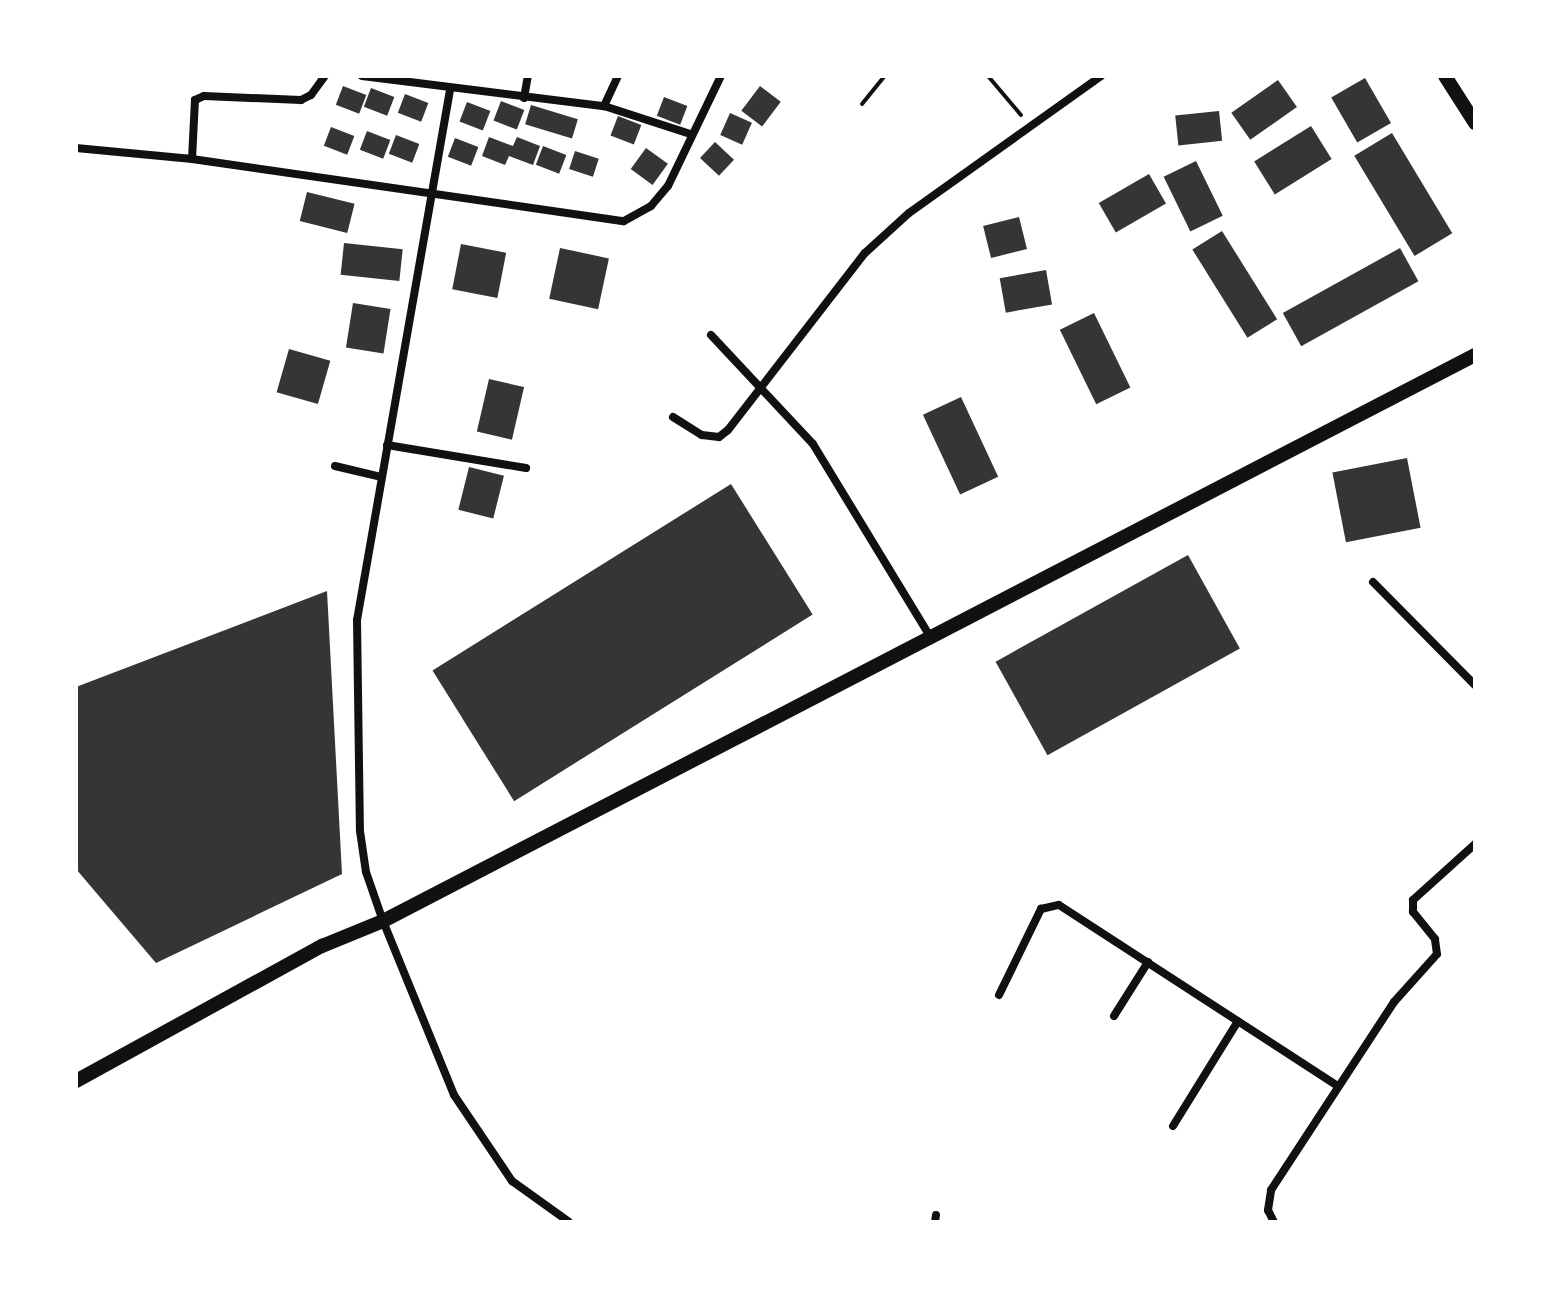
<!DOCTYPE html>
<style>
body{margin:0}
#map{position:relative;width:1551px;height:1298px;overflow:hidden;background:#fff;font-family:Manrope,sans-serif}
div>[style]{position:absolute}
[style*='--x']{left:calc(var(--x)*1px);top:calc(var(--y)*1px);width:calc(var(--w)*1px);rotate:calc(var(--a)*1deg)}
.building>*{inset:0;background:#353535;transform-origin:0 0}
.path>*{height:4px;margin:-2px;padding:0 2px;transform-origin:2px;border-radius:2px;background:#111}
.minor>*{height:8px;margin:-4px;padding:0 4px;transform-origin:4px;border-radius:4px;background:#111}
.tertiary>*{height:14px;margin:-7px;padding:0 7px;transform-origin:7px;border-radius:7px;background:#111}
span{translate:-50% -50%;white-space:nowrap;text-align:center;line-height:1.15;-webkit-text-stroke:8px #fff;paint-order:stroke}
.frame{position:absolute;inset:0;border:78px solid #fff;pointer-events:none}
</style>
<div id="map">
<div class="building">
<div style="left:1365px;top:78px;width:52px;height:39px;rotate:60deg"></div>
<div style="left:1278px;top:80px;width:33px;height:57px;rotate:55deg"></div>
<div style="left:343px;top:86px;width:25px;height:20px;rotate:21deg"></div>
<div style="left:760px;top:86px;width:26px;height:31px;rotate:37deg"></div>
<div style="left:371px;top:88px;width:25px;height:20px;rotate:21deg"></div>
<div style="left:405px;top:94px;width:25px;height:20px;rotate:21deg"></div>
<div style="left:664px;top:97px;width:25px;height:20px;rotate:21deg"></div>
<div style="left:501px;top:101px;width:25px;height:21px;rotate:21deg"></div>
<div style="left:467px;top:102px;width:25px;height:21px;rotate:21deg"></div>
<div style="left:531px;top:105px;width:49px;height:20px;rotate:17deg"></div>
<div style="left:1219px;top:111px;width:30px;height:44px;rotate:84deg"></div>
<div style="left:730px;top:113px;width:24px;height:24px;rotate:24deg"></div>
<div style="left:618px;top:116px;width:25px;height:21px;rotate:21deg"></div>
<div style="left:1311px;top:126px;width:39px;height:67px;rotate:58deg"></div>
<div style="left:331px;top:127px;width:25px;height:20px;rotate:21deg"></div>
<div style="left:367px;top:131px;width:25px;height:20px;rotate:21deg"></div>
<div style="left:1392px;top:133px;width:117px;height:44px;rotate:59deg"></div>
<div style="left:396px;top:135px;width:25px;height:20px;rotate:21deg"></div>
<div style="clip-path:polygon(489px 137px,513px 146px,517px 137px,540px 146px,533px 165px,509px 156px,505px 165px,482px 156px)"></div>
<div style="left:455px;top:138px;width:25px;height:20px;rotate:21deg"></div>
<div style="left:715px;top:142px;width:26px;height:22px;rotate:43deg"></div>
<div style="left:543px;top:146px;width:25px;height:20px;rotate:21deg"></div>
<div style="left:646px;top:148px;width:27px;height:26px;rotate:36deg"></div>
<div style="left:575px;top:151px;width:25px;height:19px;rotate:18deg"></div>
<div style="left:1196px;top:161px;width:61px;height:36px;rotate:64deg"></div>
<div style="left:1149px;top:174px;width:34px;height:58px;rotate:60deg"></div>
<div style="left:307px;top:192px;width:49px;height:30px;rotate:14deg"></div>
<div style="left:1019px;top:217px;width:33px;height:37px;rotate:76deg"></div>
<div style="left:1222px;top:231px;width:104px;height:35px;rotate:58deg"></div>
<div style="left:344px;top:243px;width:59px;height:32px;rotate:6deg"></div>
<div style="left:461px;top:244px;width:46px;height:46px;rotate:11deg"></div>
<div style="left:560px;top:248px;width:50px;height:52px;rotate:12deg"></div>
<div style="left:1400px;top:248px;width:38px;height:134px;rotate:61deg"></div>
<div style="left:1046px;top:270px;width:35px;height:47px;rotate:80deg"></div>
<div style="left:353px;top:303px;width:38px;height:45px;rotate:9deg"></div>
<div style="left:1094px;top:313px;width:83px;height:38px;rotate:64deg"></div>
<div style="left:289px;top:349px;width:43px;height:45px;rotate:16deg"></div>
<div style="left:489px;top:379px;width:36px;height:54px;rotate:13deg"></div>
<div style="left:961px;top:397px;width:88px;height:42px;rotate:65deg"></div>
<div style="left:1407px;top:458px;width:71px;height:76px;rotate:79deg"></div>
<div style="left:469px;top:467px;width:36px;height:44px;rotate:14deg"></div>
<div style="left:731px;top:484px;width:154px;height:352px;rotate:58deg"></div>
<div style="left:1188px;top:555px;width:107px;height:220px;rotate:61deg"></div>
<div style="clip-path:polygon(327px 591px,342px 874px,156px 963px,76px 869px,76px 687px)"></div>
</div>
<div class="path">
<div style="--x:988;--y:76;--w:51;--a:49.8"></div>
<div style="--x:862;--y:104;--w:36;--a:-51"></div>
</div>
<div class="minor">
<div style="--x:362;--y:76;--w:244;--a:7.1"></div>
<div style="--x:604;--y:106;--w:90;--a:18"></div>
<div style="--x:450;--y:90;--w:538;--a:99.95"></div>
<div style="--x:357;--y:620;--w:211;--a:89.2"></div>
<div style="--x:360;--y:831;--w:41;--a:81.7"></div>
<div style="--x:366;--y:872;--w:52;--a:70.9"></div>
<div style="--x:383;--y:921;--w:188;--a:67.8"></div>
<div style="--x:454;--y:1095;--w:104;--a:56"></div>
<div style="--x:512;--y:1181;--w:70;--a:35.7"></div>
<div style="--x:524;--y:98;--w:22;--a:-80"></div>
<div style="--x:604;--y:106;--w:33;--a:-65"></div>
<div style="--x:76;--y:148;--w:117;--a:5.4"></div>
<div style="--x:192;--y:159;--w:59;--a:-87.1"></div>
<div style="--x:195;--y:100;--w:10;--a:-24"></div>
<div style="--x:204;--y:96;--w:97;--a:2.4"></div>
<div style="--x:301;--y:100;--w:11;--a:-27"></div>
<div style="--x:311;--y:95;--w:24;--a:-54"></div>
<div style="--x:192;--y:159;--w:436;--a:8.2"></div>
<div style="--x:624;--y:221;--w:31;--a:-29"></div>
<div style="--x:651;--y:206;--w:26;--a:-50"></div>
<div style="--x:668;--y:186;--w:122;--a:-64.3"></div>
<div style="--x:711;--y:335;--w:149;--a:46.9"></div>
<div style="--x:813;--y:444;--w:223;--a:58.7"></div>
<div style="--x:673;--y:417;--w:34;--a:32"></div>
<div style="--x:702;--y:435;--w:17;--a:7"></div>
<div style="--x:719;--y:437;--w:11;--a:-38"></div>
<div style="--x:728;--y:430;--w:224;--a:-52.3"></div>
<div style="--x:865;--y:253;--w:59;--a:-42.3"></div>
<div style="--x:909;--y:213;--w:236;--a:-35.5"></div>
<div style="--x:387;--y:445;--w:141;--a:9.4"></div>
<div style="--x:335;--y:466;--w:47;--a:13.4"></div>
<div style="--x:1373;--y:582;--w:145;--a:45.3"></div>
<div style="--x:999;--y:995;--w:96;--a:-64"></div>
<div style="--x:1041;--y:909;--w:18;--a:-13"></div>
<div style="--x:1059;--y:905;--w:333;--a:33"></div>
<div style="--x:1114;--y:1016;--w:64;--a:-57.8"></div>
<div style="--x:1173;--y:1126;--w:123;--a:-58.2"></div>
<div style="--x:935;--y:1222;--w:7;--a:-82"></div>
<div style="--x:1274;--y:1222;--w:13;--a:-117"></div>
<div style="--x:1268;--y:1210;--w:20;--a:-81"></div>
<div style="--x:1271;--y:1190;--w:225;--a:-56.8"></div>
<div style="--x:1394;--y:1002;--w:64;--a:-48.1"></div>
<div style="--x:1437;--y:954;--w:15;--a:-98"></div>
<div style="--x:1435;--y:939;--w:35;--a:-129"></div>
<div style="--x:1413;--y:912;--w:12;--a:-90"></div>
<div style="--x:1413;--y:900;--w:84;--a:-42.1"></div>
</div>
<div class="tertiary">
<div style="--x:1445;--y:76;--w:56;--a:57.4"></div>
<div style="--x:76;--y:1081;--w:281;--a:-28.8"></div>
<div style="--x:322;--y:946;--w:66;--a:-22.3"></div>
<div style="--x:383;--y:921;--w:1230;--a:-27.4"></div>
</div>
<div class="frame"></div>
</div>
